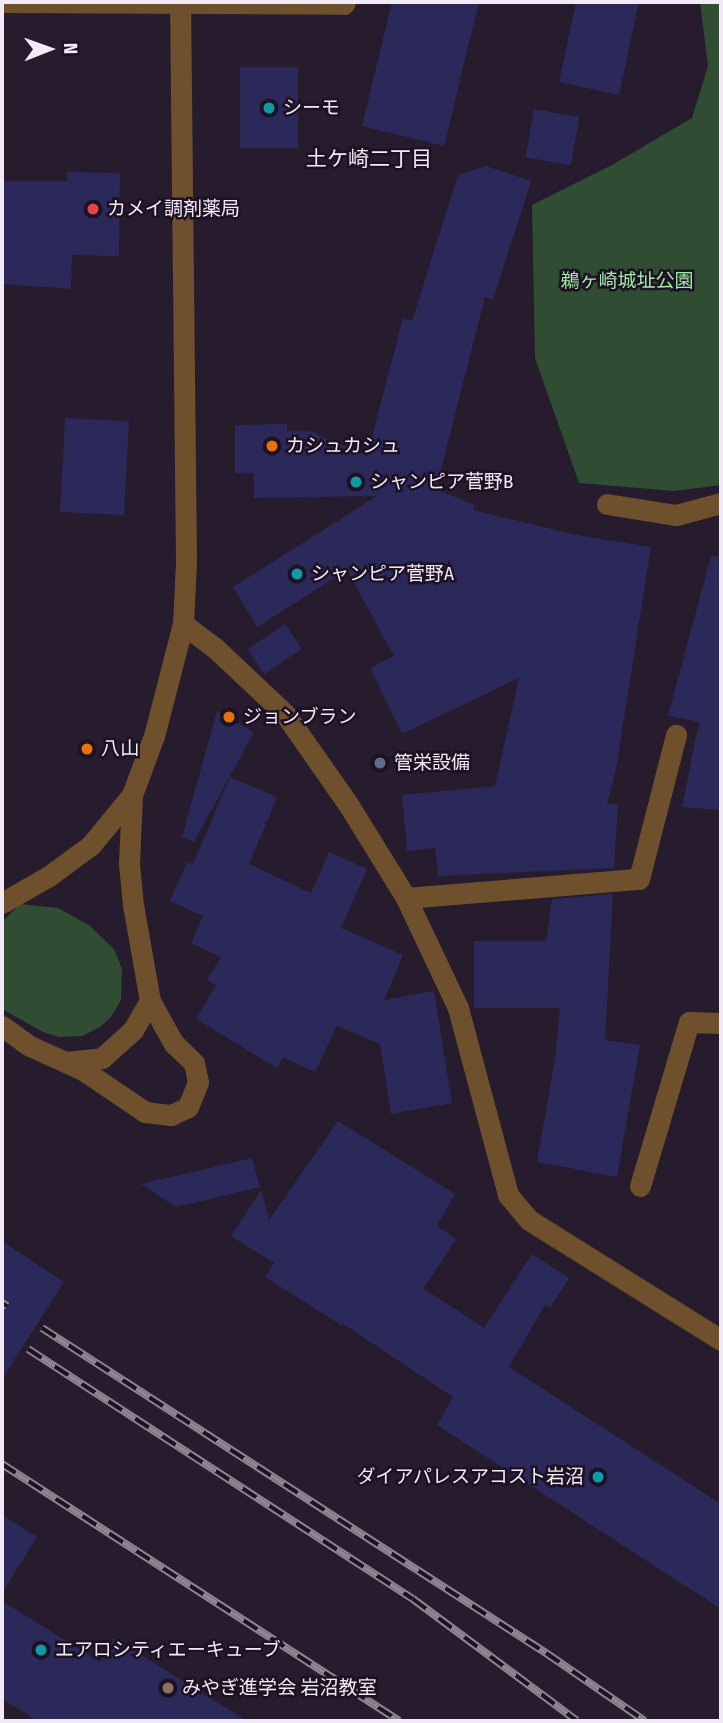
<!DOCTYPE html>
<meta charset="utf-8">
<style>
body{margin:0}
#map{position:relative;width:723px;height:1723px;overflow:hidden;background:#261c2d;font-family:"Fira Sans Condensed","Noto Sans JP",sans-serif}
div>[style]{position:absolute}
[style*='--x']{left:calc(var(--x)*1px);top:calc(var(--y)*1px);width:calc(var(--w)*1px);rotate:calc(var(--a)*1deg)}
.green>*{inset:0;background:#304c32}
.building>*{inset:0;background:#2a2959;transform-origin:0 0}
.minor>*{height:21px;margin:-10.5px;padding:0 10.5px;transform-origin:10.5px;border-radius:10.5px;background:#6e502c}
.rail>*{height:8px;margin-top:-4px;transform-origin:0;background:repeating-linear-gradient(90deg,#1d1223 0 16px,#8e8594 0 32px);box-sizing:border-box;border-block:2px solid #8e8594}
.dots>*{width:19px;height:19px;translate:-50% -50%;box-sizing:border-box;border:4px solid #1d1223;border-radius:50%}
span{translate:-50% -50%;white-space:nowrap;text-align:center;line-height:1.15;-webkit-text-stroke:5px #1d1223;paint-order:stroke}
.poi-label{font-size:19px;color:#f2eaf7}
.left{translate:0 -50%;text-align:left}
.right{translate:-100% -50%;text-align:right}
.park-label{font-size:19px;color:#a3e9a7}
.neighbourhood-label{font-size:21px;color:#f2eaf7}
.frame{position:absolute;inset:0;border:4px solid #f2eaf7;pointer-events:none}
.north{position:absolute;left:14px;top:14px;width:70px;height:70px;-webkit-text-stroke:5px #1d1223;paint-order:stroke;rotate:89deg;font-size:19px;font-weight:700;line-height:28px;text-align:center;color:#f2eaf7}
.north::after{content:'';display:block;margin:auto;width:24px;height:32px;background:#f2eaf7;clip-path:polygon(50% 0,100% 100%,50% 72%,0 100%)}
</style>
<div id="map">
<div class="green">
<div style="clip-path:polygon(700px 2px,721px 2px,721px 485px,674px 491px,579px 483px,535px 358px,532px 205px,612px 165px,692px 118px,708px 66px)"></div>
<div style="clip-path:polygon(20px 904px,58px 908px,89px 925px,114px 949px,122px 969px,121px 1000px,111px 1017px,100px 1027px,82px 1036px,59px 1037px,43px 1032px,2px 1009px,2px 922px)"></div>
</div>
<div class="building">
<div style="clip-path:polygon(392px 2px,479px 2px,444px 146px,362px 126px)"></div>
<div style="clip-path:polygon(576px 2px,639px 2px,619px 95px,559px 82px)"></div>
<div style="left:298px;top:67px;width:81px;height:58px;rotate:90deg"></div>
<div style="left:534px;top:109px;width:46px;height:49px;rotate:10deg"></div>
<div style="clip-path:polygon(486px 166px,531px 181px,493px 300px,485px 297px,436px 489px,475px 505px,473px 510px,577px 535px,651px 547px,616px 769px,607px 804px,618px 804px,614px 868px,438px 876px,435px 848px,407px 851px,402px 795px,495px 786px,519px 678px,402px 734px,370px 668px,394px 656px,347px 570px,257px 627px,233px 587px,377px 496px,254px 498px,254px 473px,235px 473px,235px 425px,287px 424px,287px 431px,310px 431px,367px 456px,403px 318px,412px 321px,458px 175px)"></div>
<div style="clip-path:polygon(67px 172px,120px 173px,119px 256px,72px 255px,71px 289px,2px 284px,2px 181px,67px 181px)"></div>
<div style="left:65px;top:418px;width:64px;height:94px;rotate:3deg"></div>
<div style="clip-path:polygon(711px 556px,721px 557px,721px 810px,682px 807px,699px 722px,668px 716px)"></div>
<div style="left:285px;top:624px;width:30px;height:45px;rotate:56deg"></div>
<div style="clip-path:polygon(217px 711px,254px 732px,194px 842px,182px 837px)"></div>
<div style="clip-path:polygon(230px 777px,277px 797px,267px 821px,262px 823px,266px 824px,249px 864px,311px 893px,329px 852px,367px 869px,341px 928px,403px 955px,384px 1000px,434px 991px,452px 1103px,391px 1114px,380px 1044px,337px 1026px,315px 1072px,283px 1057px,277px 1068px,196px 1019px,216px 985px,207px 980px,221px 957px,191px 943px,203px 916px,170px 901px,187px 862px,193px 864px)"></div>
<div style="clip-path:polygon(613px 894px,605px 1040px,640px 1045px,617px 1177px,537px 1162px,555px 1059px,560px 1008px,474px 1008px,474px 941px,546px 941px,552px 899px)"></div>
<div style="clip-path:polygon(338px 1121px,455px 1194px,437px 1226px,456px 1239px,423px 1289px,435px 1296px,484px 1328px,532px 1254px,569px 1278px,550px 1308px,545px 1305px,509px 1367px,721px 1504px,721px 1609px,437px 1425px,453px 1397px,342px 1323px,341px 1325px,265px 1277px,274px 1263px,231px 1236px,261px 1190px,269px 1220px)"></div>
<div style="clip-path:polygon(252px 1158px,260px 1187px,176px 1207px,141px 1184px)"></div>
<div style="clip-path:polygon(2px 1241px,64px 1282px,2px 1379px)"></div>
<div style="clip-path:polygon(2px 1515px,37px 1537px,2px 1593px)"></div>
<div style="clip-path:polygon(2px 1601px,100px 1662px,114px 1638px,247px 1721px,38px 1721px,2px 1699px)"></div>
</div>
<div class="minor">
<div style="--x:2;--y:2;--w:342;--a:0.3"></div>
<div style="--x:344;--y:4;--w:2;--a:-63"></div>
<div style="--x:607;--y:504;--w:70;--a:9.1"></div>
<div style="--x:676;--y:515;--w:47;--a:-14.9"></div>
<div style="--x:183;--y:624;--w:39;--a:37"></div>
<div style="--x:214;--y:647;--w:98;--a:43.3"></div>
<div style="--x:285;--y:714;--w:110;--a:55"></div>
<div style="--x:348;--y:804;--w:110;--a:58.3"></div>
<div style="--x:406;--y:898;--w:122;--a:64.7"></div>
<div style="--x:458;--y:1008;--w:194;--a:75"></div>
<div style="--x:508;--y:1195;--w:33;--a:50"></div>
<div style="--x:529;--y:1220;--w:226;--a:32"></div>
<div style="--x:406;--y:898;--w:234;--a:-4.7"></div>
<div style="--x:639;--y:879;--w:149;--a:-75.6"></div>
<div style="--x:2;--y:903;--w:54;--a:-29.9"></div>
<div style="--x:49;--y:876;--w:52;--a:-36.4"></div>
<div style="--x:91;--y:845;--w:65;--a:-50.6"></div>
<div style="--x:2;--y:1026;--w:34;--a:36"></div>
<div style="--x:30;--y:1046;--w:58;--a:24.4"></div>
<div style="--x:83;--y:1070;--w:75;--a:34.1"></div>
<div style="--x:145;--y:1112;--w:26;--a:7"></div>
<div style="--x:171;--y:1115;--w:19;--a:-25"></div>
<div style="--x:188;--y:1107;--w:27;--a:-68"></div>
<div style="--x:198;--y:1082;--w:19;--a:-102"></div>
<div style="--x:194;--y:1063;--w:28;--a:-136"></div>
<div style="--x:174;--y:1044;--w:49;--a:-119.2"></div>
<div style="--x:150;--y:1001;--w:97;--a:-100"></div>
<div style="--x:133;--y:905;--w:41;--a:-95.6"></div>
<div style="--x:129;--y:864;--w:69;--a:-87.5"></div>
<div style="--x:132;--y:795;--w:63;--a:-69.6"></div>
<div style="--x:154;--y:736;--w:116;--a:-75.5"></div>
<div style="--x:183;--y:624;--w:62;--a:-87.2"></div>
<div style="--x:186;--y:562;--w:560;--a:-90.61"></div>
<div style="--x:66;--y:1062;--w:36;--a:-6"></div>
<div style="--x:102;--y:1058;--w:42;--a:-42.1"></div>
<div style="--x:133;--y:1030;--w:34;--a:-60"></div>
<div style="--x:640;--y:1186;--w:171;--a:-73.4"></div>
<div style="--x:689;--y:1022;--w:32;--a:2"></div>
</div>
<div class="rail">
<div style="--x:2;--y:1303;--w:6;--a:31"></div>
<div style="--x:42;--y:1328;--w:600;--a:32.82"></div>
<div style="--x:546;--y:1653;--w:120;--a:34.5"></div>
<div style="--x:28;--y:1349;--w:459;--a:33"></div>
<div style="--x:413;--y:1599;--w:204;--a:36.6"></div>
<div style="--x:2;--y:1464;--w:473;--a:32.9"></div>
</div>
<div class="dots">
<div style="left:269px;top:108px;background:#0f9aa8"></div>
<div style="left:93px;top:209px;background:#e0444e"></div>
<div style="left:272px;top:446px;background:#e8710a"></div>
<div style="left:356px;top:482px;background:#0f9aa8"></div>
<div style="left:297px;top:574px;background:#0f9aa8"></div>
<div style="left:229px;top:717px;background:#e8710a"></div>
<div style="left:87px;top:749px;background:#e8710a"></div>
<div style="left:380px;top:763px;background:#5c6f8a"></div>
<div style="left:598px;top:1477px;background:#0f9aa8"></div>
<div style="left:41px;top:1650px;background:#0f9aa8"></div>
<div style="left:168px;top:1688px;background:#8d6e63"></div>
</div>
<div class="poi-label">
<span class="left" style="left:283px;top:108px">シーモ</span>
<span class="left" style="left:107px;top:209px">カメイ調剤薬局</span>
<span class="left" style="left:286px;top:446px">カシュカシュ</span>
<span class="left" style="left:370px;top:482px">シャンピア菅野B</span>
<span class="left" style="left:311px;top:574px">シャンピア菅野A</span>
<span class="left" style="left:243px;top:717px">ジョンブラン</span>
<span class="left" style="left:101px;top:749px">八山</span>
<span class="left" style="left:394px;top:763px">管栄設備</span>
<span class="right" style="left:584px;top:1477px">ダイアパレスアコスト岩沼</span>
<span class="left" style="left:55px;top:1650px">エアロシティエーキューブ</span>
<span class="left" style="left:182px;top:1688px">みやぎ進学会 岩沼教室</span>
</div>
<div class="park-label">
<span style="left:627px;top:281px">鵜ヶ崎城址公園</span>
</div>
<div class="neighbourhood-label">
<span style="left:369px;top:159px">土ケ崎二丁目</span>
</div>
<div class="frame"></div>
<div class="north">N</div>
</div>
